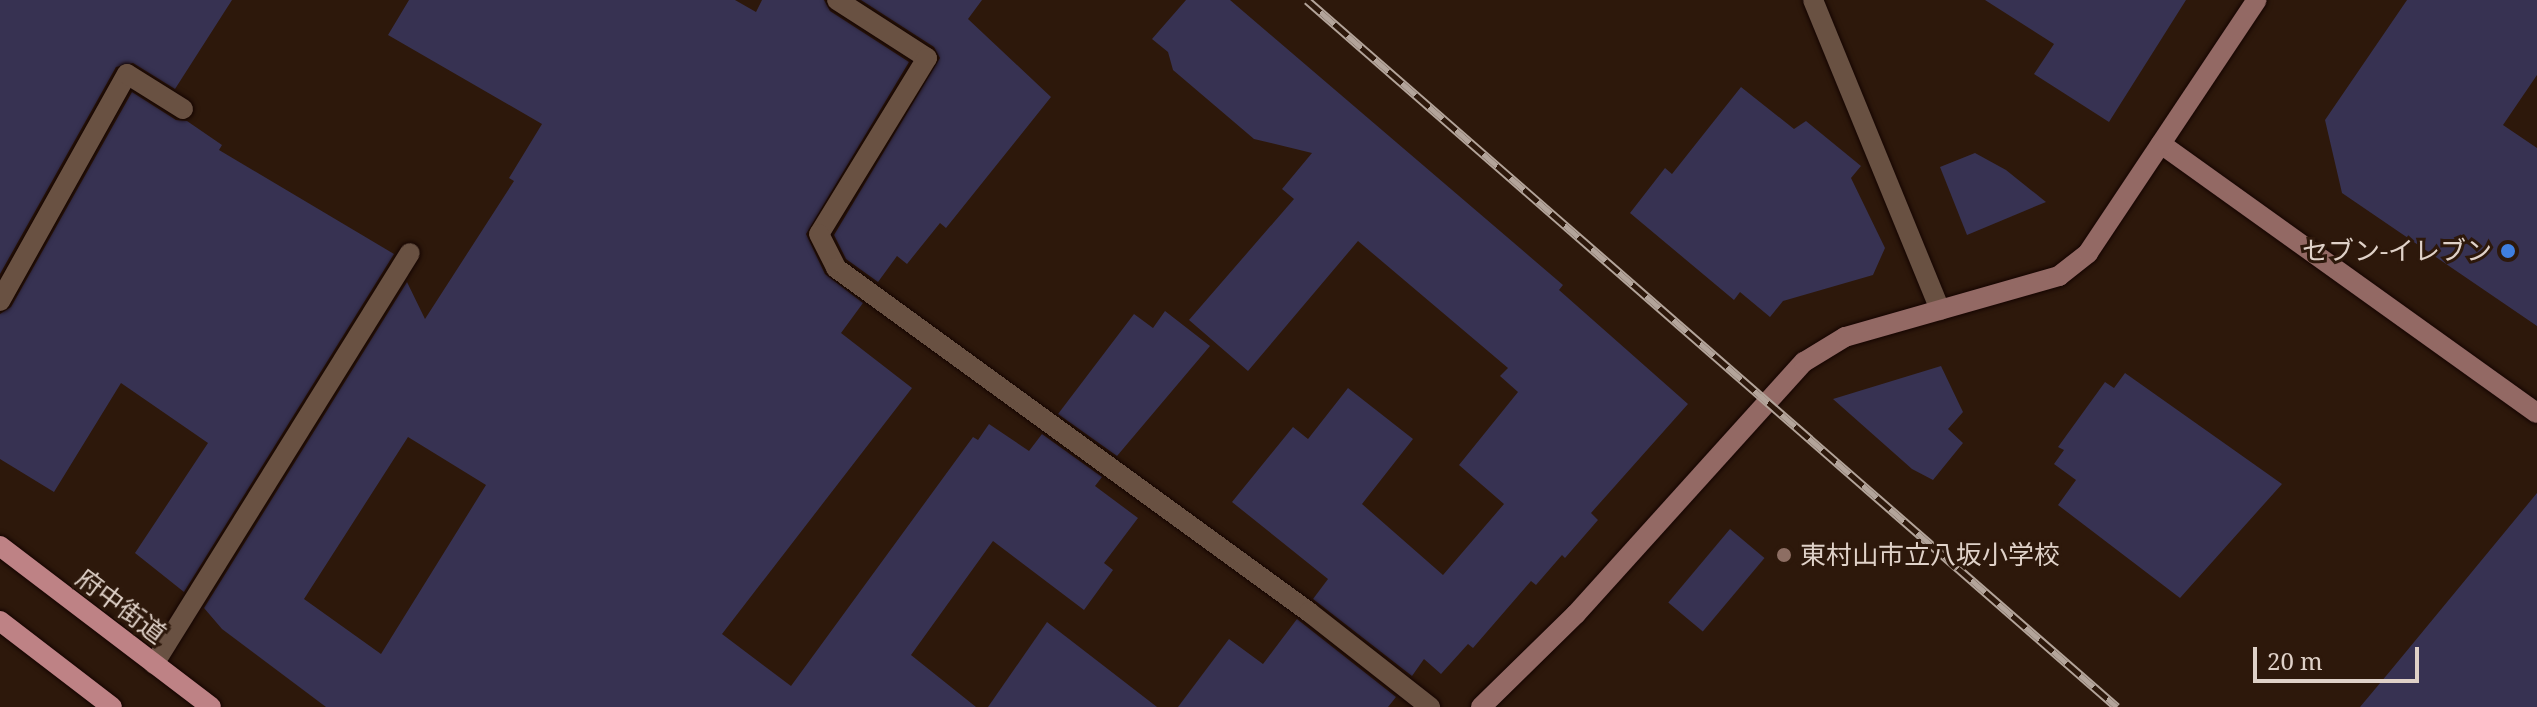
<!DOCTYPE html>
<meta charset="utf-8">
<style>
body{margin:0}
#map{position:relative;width:2537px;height:707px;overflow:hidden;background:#2d180b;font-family:"Noto Serif","Noto Sans JP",serif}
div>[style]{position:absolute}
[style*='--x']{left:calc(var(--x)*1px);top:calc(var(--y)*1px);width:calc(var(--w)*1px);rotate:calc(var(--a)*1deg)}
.building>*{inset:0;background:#373252;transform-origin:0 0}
.roads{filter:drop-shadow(0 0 2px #140400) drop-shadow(0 0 2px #140400)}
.street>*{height:20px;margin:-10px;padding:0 10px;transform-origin:10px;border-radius:10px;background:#695142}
.secondary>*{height:20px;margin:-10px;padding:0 10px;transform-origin:10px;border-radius:10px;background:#936964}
.primary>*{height:20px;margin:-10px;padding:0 10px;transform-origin:10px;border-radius:10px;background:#be8285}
.rail>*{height:9px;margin-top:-4.5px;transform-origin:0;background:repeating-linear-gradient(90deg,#2d180b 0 18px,#b3a49a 0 36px);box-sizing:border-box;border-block:2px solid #b3a49a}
.dots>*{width:22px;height:22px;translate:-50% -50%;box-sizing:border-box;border:4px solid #2d180b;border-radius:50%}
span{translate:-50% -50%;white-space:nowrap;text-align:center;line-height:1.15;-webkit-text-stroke:6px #2d180b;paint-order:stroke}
.poi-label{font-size:26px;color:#dfd1c8}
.right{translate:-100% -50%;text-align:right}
.left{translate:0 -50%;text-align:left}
.street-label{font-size:26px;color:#dfd1c8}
.scale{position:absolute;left:2253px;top:647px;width:166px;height:36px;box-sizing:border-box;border:4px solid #dfd1c8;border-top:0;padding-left:10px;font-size:24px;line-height:28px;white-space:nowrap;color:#dfd1c8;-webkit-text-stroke:6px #2d180b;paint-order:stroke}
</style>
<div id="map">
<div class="building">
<div style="clip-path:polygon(0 0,232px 0,175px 89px,133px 63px,116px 67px,0 274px)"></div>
<div style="clip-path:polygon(evenodd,409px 0,735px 0,756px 12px,762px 0,824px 0,830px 11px,909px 62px,806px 234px,825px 274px,863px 303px,841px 333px,912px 388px,722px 634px,791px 686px,973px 437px,978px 440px,989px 424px,1029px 451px,1042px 434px,1102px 477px,1095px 486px,1138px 518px,1104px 563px,1113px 570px,1084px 610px,993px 541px,911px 655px,976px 707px,326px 707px,222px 629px,204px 608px,407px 282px,425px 319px,514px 181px,509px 178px,542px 124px,388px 35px,409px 0,408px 437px,486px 485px,381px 654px,304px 599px,408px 437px)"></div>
<div style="clip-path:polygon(861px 0,982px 0,968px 19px,1051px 97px,946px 228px,940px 223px,907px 264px,897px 256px,878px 282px,846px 259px,834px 235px,940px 58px,934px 47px)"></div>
<div style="clip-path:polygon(1186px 0,1230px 0,1563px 285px,1559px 290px,1688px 404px,1591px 513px,1598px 520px,1565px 558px,1562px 555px,1536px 585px,1531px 581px,1473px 648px,1468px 644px,1441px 674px,1424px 659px,1412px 676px,1313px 599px,1328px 579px,1232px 502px,1293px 427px,1308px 439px,1348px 388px,1413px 439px,1362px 504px,1443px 575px,1504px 504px,1459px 465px,1518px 392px,1500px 376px,1508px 368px,1358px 241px,1248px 371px,1189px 320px,1294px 199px,1282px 189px,1312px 153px,1254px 139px,1173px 70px,1168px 52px,1152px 39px)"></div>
<div style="clip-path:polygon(1985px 0,2186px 0,2109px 122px,2034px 74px,2054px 44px)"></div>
<div style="clip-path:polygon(2407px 0,2537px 0,2537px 75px,2503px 125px,2537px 148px,2537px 326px,2342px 193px,2325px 120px)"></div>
<div style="clip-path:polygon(1741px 87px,1794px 129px,1806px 121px,1861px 166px,1851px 178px,1885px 248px,1873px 275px,1783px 301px,1770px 317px,1740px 292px,1734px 300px,1630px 213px,1665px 168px,1672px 174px)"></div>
<div style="clip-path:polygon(132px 92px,176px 120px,187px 121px,222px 145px,219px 150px,394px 254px,184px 592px,135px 553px,208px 443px,121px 383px,54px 492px,0 459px,0 314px,11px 307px)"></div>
<div style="clip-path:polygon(1975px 153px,2006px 170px,2046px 202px,1967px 235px,1940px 167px)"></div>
<div style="clip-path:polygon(1165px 311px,1210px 346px,1117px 456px,1058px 414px,1134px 314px,1153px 328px)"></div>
<div style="clip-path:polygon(1941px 366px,1963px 412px,1948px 429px,1963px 443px,1933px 480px,1912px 469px,1833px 399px)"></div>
<div style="clip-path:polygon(2125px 373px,2282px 484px,2180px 598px,2058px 505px,2076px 480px,2054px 464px,2064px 450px,2058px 447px,2105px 382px,2114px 388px)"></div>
<div style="clip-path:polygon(2537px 493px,2537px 707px,2360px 707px,2391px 670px)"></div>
<div style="left:1730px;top:529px;width:45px;height:96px;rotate:40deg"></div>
<div style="clip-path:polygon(1297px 619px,1396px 697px,1388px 707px,1178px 707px,1229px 639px,1263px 664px)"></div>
<div style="clip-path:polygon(1047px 622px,1157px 707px,988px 707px)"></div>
</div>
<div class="roads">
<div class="street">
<div style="--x:837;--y:0;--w:107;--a:32.8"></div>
<div style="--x:927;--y:58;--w:206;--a:121.5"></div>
<div style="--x:819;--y:234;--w:38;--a:63"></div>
<div style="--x:836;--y:268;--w:585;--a:36.03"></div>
<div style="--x:1309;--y:612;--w:154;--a:38.1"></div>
<div style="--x:1813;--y:0;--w:335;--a:67.7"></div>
<div style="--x:0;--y:301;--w:260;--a:-60.8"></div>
<div style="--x:127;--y:74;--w:66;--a:32"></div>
<div style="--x:154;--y:664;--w:484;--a:-58.1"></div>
</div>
<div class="secondary">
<div style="--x:2161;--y:144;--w:462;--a:35.6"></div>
<div style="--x:1481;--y:707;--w:133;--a:-44.4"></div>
<div style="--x:1576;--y:614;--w:340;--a:-47.9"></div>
<div style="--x:1804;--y:362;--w:48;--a:-31.4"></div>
<div style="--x:1845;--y:337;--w:223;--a:-15.9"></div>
<div style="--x:2059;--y:276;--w:37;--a:-38"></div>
<div style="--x:2088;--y:253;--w:304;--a:-56.3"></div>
</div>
<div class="primary">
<div style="--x:0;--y:546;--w:265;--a:37.3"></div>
<div style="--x:0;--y:621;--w:141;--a:37.5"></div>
</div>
</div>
<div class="rail">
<div style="--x:1307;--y:0;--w:1075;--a:41.12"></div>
</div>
<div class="dots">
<div style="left:2508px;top:251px;background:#3f7fe0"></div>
<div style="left:1784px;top:555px;background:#8d6e63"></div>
</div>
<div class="poi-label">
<span class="right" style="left:2492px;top:251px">セブン-イレブン</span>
<span class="left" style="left:1800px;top:555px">東村山市立八坂小学校</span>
</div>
<div class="street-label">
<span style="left:121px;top:606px;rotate:37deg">府中街道</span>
</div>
<div class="scale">20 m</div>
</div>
